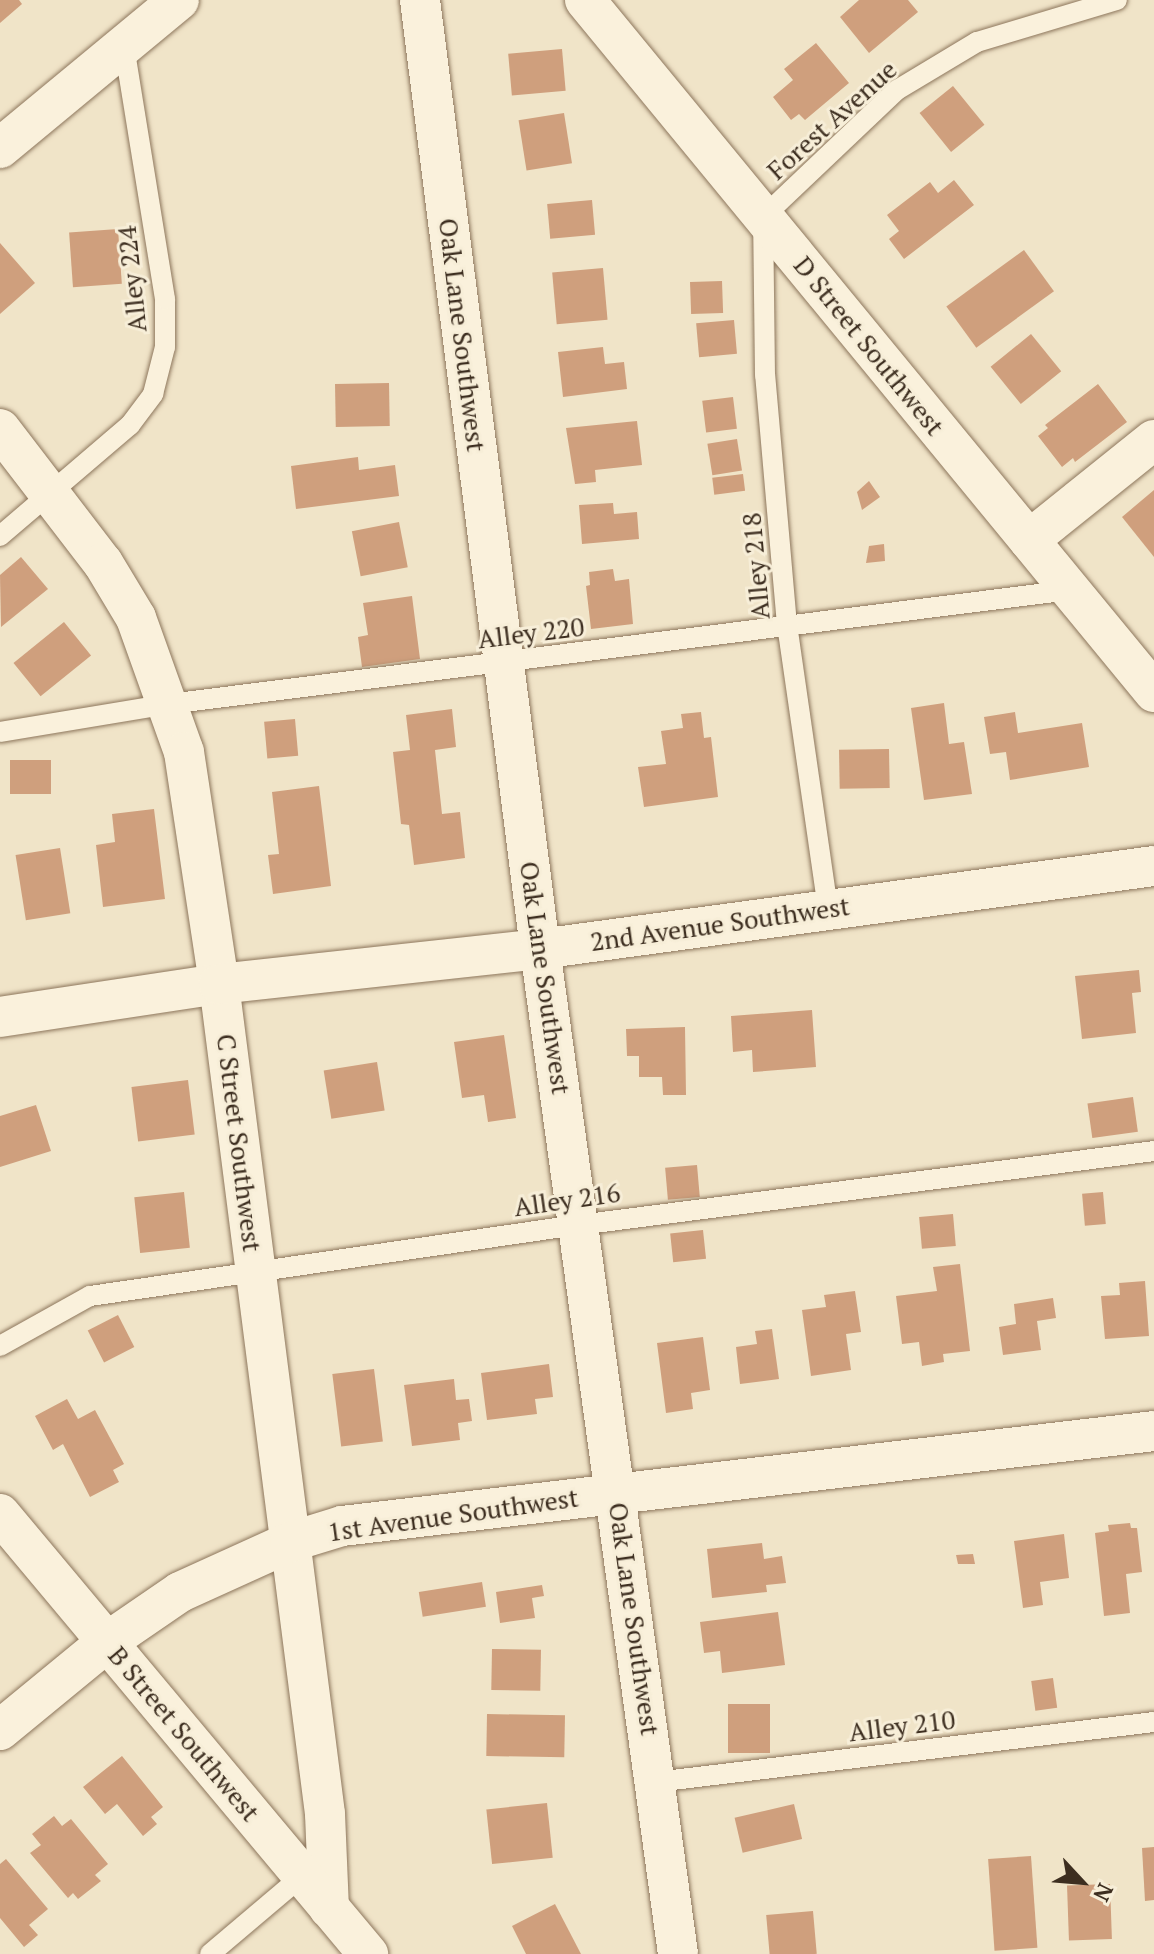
<!DOCTYPE html>
<style>
body{margin:0}
#map{position:relative;width:1154px;height:1954px;overflow:hidden;background:#f0e4c8;font-family:"PT Serif",serif}
div>[style]{position:absolute}
[style*='--x']{left:calc(var(--x)*1px);top:calc(var(--y)*1px);width:calc(var(--w)*1px);rotate:calc(var(--a)*1deg)}
.building>*{inset:0;background:#cf9f7d;transform-origin:0 0}
.roads{filter:drop-shadow(0 0 2px #8d765c) drop-shadow(0 0 2px #8d765c)}
.lane>*{height:20px;margin:-10px;padding:0 10px;transform-origin:10px;border-radius:10px;background:#faf1dc}
.street>*{height:40px;margin:-20px;padding:0 20px;transform-origin:20px;border-radius:20px;background:#faf1dc}
span{translate:-50% -50%;white-space:nowrap;text-align:center;line-height:1.15;-webkit-text-stroke:6px #f7eed8;paint-order:stroke}
.street-label{font-size:26px;color:#3d2e20}
.north{position:absolute;left:1042px;top:1842px;width:80px;height:80px;-webkit-text-stroke:6px #f7eed8;paint-order:stroke;rotate:116deg;font-size:22px;font-weight:700;line-height:32px;text-align:center;color:#3d2e20}
.north::after{content:'';display:block;margin:auto;width:28px;height:36px;background:#3d2e20;clip-path:polygon(50% 0,100% 100%,50% 72%,0 100%)}
</style>
<div id="map">
<div class="building">
<div style="clip-path:polygon(0 0,19px 0,22px 4px,0 23px)"></div>
<div style="clip-path:polygon(859px 0,908px 0,918px 12px,869px 53px,840px 17px)"></div>
<div style="clip-path:polygon(816px 43px,849px 83px,805px 120px,799px 114px,791px 120px,773px 97px,793px 80px,784px 69px)"></div>
<div style="left:562px;top:49px;width:42px;height:54px;rotate:85deg"></div>
<div style="left:953px;top:86px;width:50px;height:43px;rotate:51deg"></div>
<div style="left:564px;top:113px;width:51px;height:46px;rotate:81deg"></div>
<div style="clip-path:polygon(954px 180px,974px 205px,904px 259px,889px 239px,899px 231px,887px 215px,930px 182px,938px 193px)"></div>
<div style="left:592px;top:200px;width:35px;height:45px;rotate:85deg"></div>
<div style="left:118px;top:229px;width:55px;height:49px;rotate:86deg"></div>
<div style="clip-path:polygon(0 243px,35px 283px,0 314px)"></div>
<div style="left:1024px;top:250px;width:51px;height:96px;rotate:54deg"></div>
<div style="left:603px;top:268px;width:52px;height:51px;rotate:85deg"></div>
<div style="left:722px;top:281px;width:32px;height:32px;rotate:88deg"></div>
<div style="left:734px;top:320px;width:34px;height:38px;rotate:85deg"></div>
<div style="left:1031px;top:334px;width:48px;height:52px;rotate:51deg"></div>
<div style="clip-path:polygon(603px 347px,605px 364px,624px 362px,627px 389px,563px 397px,558px 352px)"></div>
<div style="left:389px;top:383px;width:43px;height:54px;rotate:89deg"></div>
<div style="clip-path:polygon(1098px 384px,1127px 422px,1075px 462px,1073px 458px,1062px 467px,1038px 436px,1048px 428px,1045px 425px)"></div>
<div style="left:733px;top:397px;width:32px;height:31px;rotate:83deg"></div>
<div style="clip-path:polygon(637px 421px,642px 465px,595px 470px,596px 482px,575px 484px,566px 428px)"></div>
<div style="left:737px;top:439px;width:32px;height:30px;rotate:81deg"></div>
<div style="clip-path:polygon(358px 457px,359px 470px,395px 465px,399px 496px,296px 509px,291px 466px)"></div>
<div style="left:743px;top:474px;width:17px;height:31px;rotate:83deg"></div>
<div style="clip-path:polygon(869px 481px,880px 497px,862px 510px,857px 492px)"></div>
<div style="clip-path:polygon(1154px 490px,1154px 557px,1122px 517px)"></div>
<div style="clip-path:polygon(613px 503px,614px 514px,637px 512px,639px 539px,582px 544px,579px 505px)"></div>
<div style="left:399px;top:522px;width:46px;height:48px;rotate:79deg"></div>
<div style="clip-path:polygon(884px 544px,885px 561px,866px 563px,869px 546px)"></div>
<div style="clip-path:polygon(21px 557px,48px 589px,1px 627px,0 575px)"></div>
<div style="clip-path:polygon(613px 569px,615px 581px,629px 579px,633px 624px,591px 629px,586px 586px,590px 585px,589px 572px)"></div>
<div style="clip-path:polygon(412px 596px,420px 659px,362px 667px,358px 637px,368px 635px,363px 603px)"></div>
<div style="left:64px;top:622px;width:43px;height:65px;rotate:51deg"></div>
<div style="clip-path:polygon(944px 703px,949px 744px,964px 742px,972px 794px,924px 800px,911px 708px)"></div>
<div style="clip-path:polygon(452px 709px,456px 747px,435px 750px,442px 814px,460px 812px,465px 858px,414px 865px,409px 825px,401px 824px,393px 752px,410px 750px,406px 715px)"></div>
<div style="clip-path:polygon(701px 712px,704px 738px,711px 737px,718px 797px,644px 807px,638px 767px,666px 764px,661px 731px,683px 728px,681px 714px)"></div>
<div style="clip-path:polygon(1015px 712px,1018px 733px,1082px 723px,1089px 767px,1010px 780px,1006px 752px,990px 754px,984px 717px)"></div>
<div style="left:295px;top:719px;width:37px;height:31px;rotate:85deg"></div>
<div style="left:889px;top:749px;width:39px;height:50px;rotate:89deg"></div>
<div style="left:10px;top:760px;width:41px;height:34px"></div>
<div style="clip-path:polygon(319px 786px,331px 886px,273px 894px,268px 855px,279px 854px,272px 792px)"></div>
<div style="clip-path:polygon(154px 809px,165px 899px,103px 907px,96px 845px,115px 842px,112px 814px)"></div>
<div style="left:60px;top:848px;width:66px;height:45px;rotate:81deg"></div>
<div style="clip-path:polygon(1139px 970px,1141px 992px,1132px 993px,1136px 1033px,1082px 1039px,1075px 976px)"></div>
<div style="clip-path:polygon(812px 1010px,816px 1067px,753px 1072px,752px 1050px,733px 1052px,731px 1016px)"></div>
<div style="clip-path:polygon(685px 1027px,686px 1095px,663px 1095px,662px 1077px,639px 1077px,639px 1056px,627px 1056px,626px 1029px)"></div>
<div style="clip-path:polygon(504px 1035px,516px 1118px,488px 1122px,484px 1095px,462px 1098px,454px 1042px)"></div>
<div style="left:377px;top:1062px;width:49px;height:54px;rotate:81deg"></div>
<div style="left:188px;top:1080px;width:55px;height:57px;rotate:83deg"></div>
<div style="left:1133px;top:1097px;width:35px;height:46px;rotate:82deg"></div>
<div style="clip-path:polygon(36px 1105px,51px 1151px,0 1167px,0 1116px)"></div>
<div style="left:697px;top:1165px;width:32px;height:32px;rotate:85deg"></div>
<div style="left:184px;top:1192px;width:56px;height:50px;rotate:84deg"></div>
<div style="left:1103px;top:1192px;width:32px;height:21px;rotate:85deg"></div>
<div style="left:953px;top:1214px;width:32px;height:34px;rotate:85deg"></div>
<div style="left:703px;top:1230px;width:29px;height:33px;rotate:84deg"></div>
<div style="clip-path:polygon(960px 1264px,970px 1351px,943px 1354px,944px 1362px,922px 1366px,919px 1342px,902px 1344px,896px 1296px,937px 1291px,933px 1267px)"></div>
<div style="clip-path:polygon(1145px 1281px,1149px 1336px,1105px 1339px,1101px 1296px,1120px 1295px,1119px 1283px)"></div>
<div style="clip-path:polygon(855px 1291px,861px 1332px,846px 1334px,851px 1370px,811px 1376px,802px 1310px,826px 1307px,824px 1295px)"></div>
<div style="clip-path:polygon(1053px 1298px,1056px 1318px,1037px 1321px,1041px 1350px,1003px 1355px,999px 1327px,1016px 1324px,1014px 1304px)"></div>
<div style="left:118px;top:1315px;width:36px;height:34px;rotate:63deg"></div>
<div style="clip-path:polygon(772px 1329px,779px 1379px,740px 1384px,736px 1347px,757px 1344px,755px 1331px)"></div>
<div style="clip-path:polygon(703px 1337px,710px 1390px,691px 1393px,693px 1409px,666px 1413px,657px 1343px)"></div>
<div style="clip-path:polygon(549px 1364px,553px 1397px,535px 1399px,537px 1414px,487px 1420px,481px 1373px)"></div>
<div style="left:374px;top:1369px;width:73px;height:42px;rotate:83deg"></div>
<div style="clip-path:polygon(454px 1379px,456px 1400px,469px 1399px,472px 1421px,458px 1423px,460px 1440px,412px 1446px,404px 1385px)"></div>
<div style="clip-path:polygon(67px 1399px,78px 1419px,95px 1410px,124px 1464px,113px 1470px,119px 1482px,90px 1497px,63px 1444px,53px 1450px,35px 1416px)"></div>
<div style="clip-path:polygon(1130px 1523px,1131px 1528px,1137px 1528px,1142px 1572px,1126px 1574px,1130px 1613px,1104px 1616px,1095px 1533px,1109px 1531px,1108px 1525px)"></div>
<div style="clip-path:polygon(1064px 1534px,1069px 1578px,1040px 1582px,1043px 1605px,1023px 1608px,1014px 1541px)"></div>
<div style="clip-path:polygon(762px 1543px,764px 1559px,782px 1556px,786px 1583px,766px 1585px,767px 1592px,712px 1598px,707px 1549px)"></div>
<div style="clip-path:polygon(973px 1554px,975px 1564px,958px 1564px,956px 1555px)"></div>
<div style="left:482px;top:1582px;width:25px;height:64px;rotate:81deg"></div>
<div style="clip-path:polygon(542px 1585px,544px 1596px,532px 1598px,535px 1618px,500px 1623px,496px 1592px)"></div>
<div style="clip-path:polygon(778px 1612px,785px 1665px,722px 1673px,720px 1651px,704px 1653px,700px 1622px)"></div>
<div style="left:492px;top:1649px;width:49px;height:41px;rotate:1deg"></div>
<div style="left:1053px;top:1678px;width:30px;height:22px;rotate:82deg"></div>
<div style="left:728px;top:1704px;width:42px;height:49px"></div>
<div style="left:487px;top:1714px;width:78px;height:42px;rotate:1deg"></div>
<div style="clip-path:polygon(122px 1756px,163px 1807px,151px 1817px,157px 1824px,143px 1836px,117px 1804px,105px 1814px,83px 1787px)"></div>
<div style="left:547px;top:1803px;width:55px;height:61px;rotate:84deg"></div>
<div style="left:794px;top:1804px;width:36px;height:61px;rotate:77deg"></div>
<div style="clip-path:polygon(54px 1816px,62px 1826px,71px 1819px,108px 1864px,95px 1875px,101px 1881px,78px 1899px,73px 1893px,68px 1898px,30px 1853px,41px 1845px,32px 1834px)"></div>
<div style="clip-path:polygon(1154px 1847px,1154px 1900px,1145px 1901px,1142px 1848px)"></div>
<div style="left:1031px;top:1856px;width:92px;height:43px;rotate:86deg"></div>
<div style="clip-path:polygon(6px 1859px,48px 1909px,29px 1925px,38px 1935px,24px 1947px,0 1918px,0 1864px)"></div>
<div style="left:1110px;top:1884px;width:55px;height:43px;rotate:88deg"></div>
<div style="clip-path:polygon(555px 1904px,581px 1954px,526px 1954px,512px 1926px)"></div>
<div style="left:813px;top:1911px;width:43px;height:47px;rotate:85deg"></div>
</div>
<div class="roads">
<div class="lane">
<div style="--x:0;--y:536;--w:171;--a:-40.5"></div>
<div style="--x:130;--y:425;--w:39;--a:-53"></div>
<div style="--x:153;--y:394;--w:49;--a:-75.7"></div>
<div style="--x:165;--y:347;--w:48;--a:-90"></div>
<div style="--x:165;--y:299;--w:256;--a:-99.2"></div>
<div style="--x:0;--y:732;--w:171;--a:-9.4"></div>
<div style="--x:169;--y:704;--w:908;--a:-7.21"></div>
<div style="--x:828;--y:909;--w:287;--a:-98.2"></div>
<div style="--x:787;--y:625;--w:251;--a:-95"></div>
<div style="--x:765;--y:375;--w:158;--a:-90.7"></div>
<div style="--x:763;--y:217;--w:185;--a:-43.5"></div>
<div style="--x:897;--y:90;--w:93;--a:-31"></div>
<div style="--x:977;--y:42;--w:146;--a:-16.7"></div>
<div style="--x:0;--y:1346;--w:103;--a:-29.1"></div>
<div style="--x:90;--y:1296;--w:494;--a:-8.3"></div>
<div style="--x:579;--y:1225;--w:580;--a:-7.33"></div>
<div style="--x:656;--y:1782;--w:502;--a:-6.87"></div>
<div style="--x:210;--y:1954;--w:121;--a:-40.3"></div>
</div>
<div class="street">
<div style="--x:420;--y:0;--w:957;--a:82.79"></div>
<div style="--x:540;--y:949;--w:1014;--a:82.18"></div>
<div style="--x:585;--y:0;--w:896;--a:50.57"></div>
<div style="--x:0;--y:148;--w:232;--a:-39.6"></div>
<div style="--x:0;--y:429;--w:169;--a:52.5"></div>
<div style="--x:103;--y:563;--w:64;--a:59"></div>
<div style="--x:136;--y:618;--w:142;--a:70.3"></div>
<div style="--x:184;--y:752;--w:235;--a:81.4"></div>
<div style="--x:219;--y:984;--w:837;--a:82.72"></div>
<div style="--x:325;--y:1814;--w:94;--a:87.6"></div>
<div style="--x:1029;--y:540;--w:160;--a:-38.7"></div>
<div style="--x:0;--y:1017;--w:221;--a:-8.6"></div>
<div style="--x:219;--y:984;--w:323;--a:-6.2"></div>
<div style="--x:540;--y:949;--w:620;--a:-7.7"></div>
<div style="--x:0;--y:1514;--w:574;--a:50.09"></div>
<div style="--x:0;--y:1730;--w:139;--a:-39.4"></div>
<div style="--x:107;--y:1642;--w:88;--a:-34.4"></div>
<div style="--x:180;--y:1592;--w:121;--a:-24.4"></div>
<div style="--x:290;--y:1542;--w:54;--a:-17.1"></div>
<div style="--x:342;--y:1526;--w:818;--a:-6.67"></div>
</div>
</div>
<div class="street-label">
<span style="left:832px;top:120px;rotate:-42deg">Forest Avenue</span>
<span style="left:132px;top:279px;rotate:-96deg">Alley 224</span>
<span style="left:462px;top:335px;rotate:83deg">Oak Lane Southwest</span>
<span style="left:869px;top:346px;rotate:51deg">D Street Southwest</span>
<span style="left:756px;top:566px;rotate:-95deg">Alley 218</span>
<span style="left:531px;top:633px;rotate:-7deg">Alley 220</span>
<span style="left:720px;top:924px;rotate:-8deg">2nd Avenue Southwest</span>
<span style="left:545px;top:978px;rotate:82deg">Oak Lane Southwest</span>
<span style="left:239px;top:1143px;rotate:83deg">C Street Southwest</span>
<span style="left:567px;top:1200px;rotate:-8deg">Alley 216</span>
<span style="left:453px;top:1515px;rotate:-8deg">1st Avenue Southwest</span>
<span style="left:634px;top:1619px;rotate:82deg">Oak Lane Southwest</span>
<span style="left:902px;top:1726px;rotate:-7deg">Alley 210</span>
<span style="left:184px;top:1734px;rotate:50deg">B Street Southwest</span>
</div>
<div class="north">N</div>
</div>
